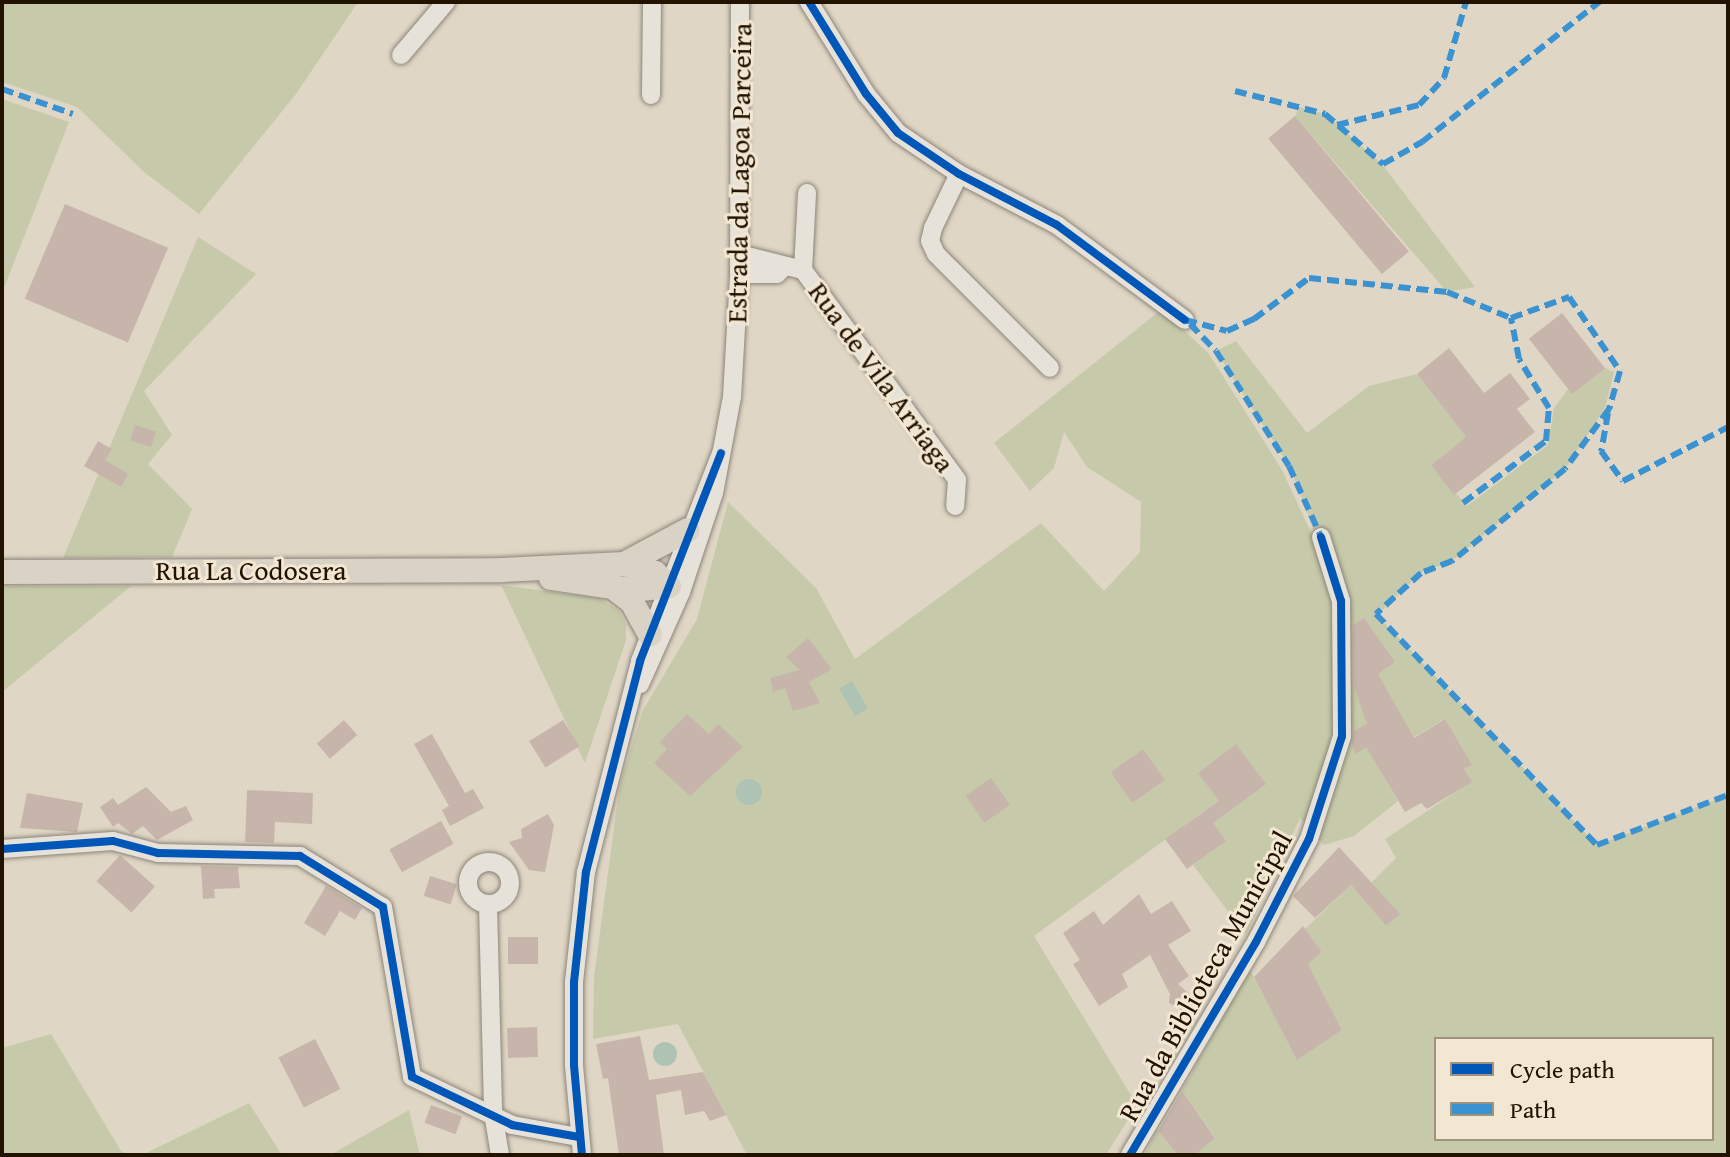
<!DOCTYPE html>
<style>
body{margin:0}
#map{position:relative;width:1730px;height:1157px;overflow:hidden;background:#e0d6c5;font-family:"Gentium Book Plus",serif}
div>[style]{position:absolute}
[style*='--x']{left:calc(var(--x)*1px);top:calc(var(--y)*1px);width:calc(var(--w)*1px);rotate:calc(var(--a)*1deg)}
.green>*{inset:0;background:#c6caaa}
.water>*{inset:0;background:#aec3b4;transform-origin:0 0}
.round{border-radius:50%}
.building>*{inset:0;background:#c7b5ab;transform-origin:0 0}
.roads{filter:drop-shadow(0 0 2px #8c8579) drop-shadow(0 0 2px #8c8579)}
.minor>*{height:18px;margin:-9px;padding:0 9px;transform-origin:9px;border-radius:9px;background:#e7e2d9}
.minor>.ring{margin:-9px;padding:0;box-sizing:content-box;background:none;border:18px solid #e7e2d9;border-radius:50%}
.major>*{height:24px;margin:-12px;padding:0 12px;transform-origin:12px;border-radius:12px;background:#dad2c4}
.quiet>*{height:6px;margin-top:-3px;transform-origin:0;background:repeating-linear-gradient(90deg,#3b92d0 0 12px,transparent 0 18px)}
.cycleway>*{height:8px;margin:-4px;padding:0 4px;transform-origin:4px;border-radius:4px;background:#0057b8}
span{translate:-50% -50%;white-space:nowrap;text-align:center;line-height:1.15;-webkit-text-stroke:6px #f2e7d2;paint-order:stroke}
.street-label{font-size:28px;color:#221200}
.frame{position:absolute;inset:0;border:4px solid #221200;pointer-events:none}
.legend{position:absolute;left:1434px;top:1037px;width:280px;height:104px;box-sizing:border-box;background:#f2e7d2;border:2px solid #9f927e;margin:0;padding:10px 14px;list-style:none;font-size:24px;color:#221200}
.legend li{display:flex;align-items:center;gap:16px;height:40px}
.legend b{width:40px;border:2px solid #9f927e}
</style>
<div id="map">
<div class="green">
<div style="clip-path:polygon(2px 2px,358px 2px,296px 94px,199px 214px,144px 172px,77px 107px,2px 82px)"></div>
<div style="clip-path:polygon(2px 99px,69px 122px,2px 293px)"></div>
<div style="clip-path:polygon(1299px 107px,1325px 114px,1382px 164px,1475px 287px,1447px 292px,1295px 116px)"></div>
<div style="clip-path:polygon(198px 237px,256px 274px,144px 391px,172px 435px,148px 464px,192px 509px,172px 557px,63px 558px)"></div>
<div style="clip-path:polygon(evenodd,1162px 309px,1209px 354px,1282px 470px,1315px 541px,1330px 598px,1343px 603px,1289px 466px,1216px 351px,1236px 341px,1307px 433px,1369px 386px,1417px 374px,1466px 437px,1431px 465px,1467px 506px,1548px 445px,1554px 408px,1568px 389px,1572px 393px,1605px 368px,1614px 372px,1605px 408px,1565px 469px,1452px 561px,1421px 573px,1377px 615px,1597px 845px,1728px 795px,1728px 1155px,1195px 1155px,1215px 1137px,1182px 1091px,1249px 968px,1296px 1057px,1342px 1030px,1308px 964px,1322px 952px,1305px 929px,1351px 885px,1386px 926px,1399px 914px,1371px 883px,1396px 858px,1385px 839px,1471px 782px,1464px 769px,1471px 765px,1444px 719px,1375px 761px,1398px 801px,1354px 836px,1324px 845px,1300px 818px,1246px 935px,1193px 865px,1225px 841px,1204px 811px,1034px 936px,1137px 1105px,1106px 1155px,747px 1155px,678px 1024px,593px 1039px,594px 977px,620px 783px,643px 710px,697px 619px,728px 502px,816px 588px,855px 659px,1041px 523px,1104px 591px,1140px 552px,1141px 502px,1087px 467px,1064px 432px,1054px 468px,1030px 491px,994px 443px,1162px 309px,1143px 749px,1164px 780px,1132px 803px,1110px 772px,1143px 749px,1162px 309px,1436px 1039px,1712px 1039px,1712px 1139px,1436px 1139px,1436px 1039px)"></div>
<div style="clip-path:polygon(501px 585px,599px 598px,619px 611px,626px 625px,626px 640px,585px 763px)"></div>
<div style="clip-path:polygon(2px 586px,131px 586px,2px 692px)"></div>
<div style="clip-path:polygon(51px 1034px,121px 1151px,127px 1155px,2px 1155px,2px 1048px)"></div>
<div style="clip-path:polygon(249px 1103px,282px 1155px,142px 1155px)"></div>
<div style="clip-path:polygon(409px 1110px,420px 1155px,330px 1155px)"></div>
<div style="clip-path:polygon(1157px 1130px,1178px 1155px,1145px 1155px)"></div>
</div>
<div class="water">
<div style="left:852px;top:681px;width:32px;height:15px;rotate:60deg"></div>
<div class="round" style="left:736px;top:779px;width:26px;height:26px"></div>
<div class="round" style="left:653px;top:1042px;width:24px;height:24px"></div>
</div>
<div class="building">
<div style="left:1295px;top:116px;width:177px;height:35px;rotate:50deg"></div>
<div style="left:65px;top:204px;width:112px;height:103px;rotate:23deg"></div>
<div style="left:1562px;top:313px;width:70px;height:42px;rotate:52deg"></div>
<div style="clip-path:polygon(1449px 348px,1484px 393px,1510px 373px,1530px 399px,1517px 409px,1535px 432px,1454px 495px,1431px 465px,1466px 437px,1417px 374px)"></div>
<div style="left:135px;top:425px;width:22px;height:16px;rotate:18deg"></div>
<div style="clip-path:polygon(98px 441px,112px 449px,105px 460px,128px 474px,121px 487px,84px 466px)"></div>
<div style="clip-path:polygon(1364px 618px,1395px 662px,1378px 674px,1414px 738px,1445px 719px,1472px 765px,1464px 769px,1472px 782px,1427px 809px,1421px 803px,1405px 812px,1366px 747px,1356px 754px,1352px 744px,1354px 731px,1367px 724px,1354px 687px,1353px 625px)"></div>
<div style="clip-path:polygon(808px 638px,832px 669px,809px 682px,820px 703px,793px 711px,785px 688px,773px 692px,770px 678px,800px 670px,786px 657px)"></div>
<div style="clip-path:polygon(687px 714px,709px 734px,718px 724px,743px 747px,690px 796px,654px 763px,667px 749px,660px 742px)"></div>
<div style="left:344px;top:720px;width:20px;height:36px;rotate:49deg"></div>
<div style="left:563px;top:720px;width:31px;height:40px;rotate:58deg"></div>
<div style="clip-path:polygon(432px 734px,465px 793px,473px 789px,484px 808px,450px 826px,442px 810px,449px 806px,414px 744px)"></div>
<div style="clip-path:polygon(1236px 744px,1266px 784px,1213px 823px,1226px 841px,1187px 869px,1165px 839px,1219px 801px,1198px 773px)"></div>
<div style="left:1143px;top:749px;width:38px;height:40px;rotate:55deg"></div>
<div style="left:991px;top:778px;width:33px;height:31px;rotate:55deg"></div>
<div style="clip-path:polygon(146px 787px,171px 812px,186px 806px,193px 820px,157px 840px,143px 826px,132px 834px,118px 823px,113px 827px,100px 807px,113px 798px,118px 805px)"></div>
<div style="clip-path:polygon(247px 790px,313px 793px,312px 824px,275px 822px,274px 843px,245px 842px)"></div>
<div style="clip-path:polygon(27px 793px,83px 803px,77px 832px,20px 828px)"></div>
<div style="clip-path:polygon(548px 814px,554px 825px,545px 872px,529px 870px,509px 842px,522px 838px,521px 829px)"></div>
<div style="left:441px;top:821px;width:26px;height:59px;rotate:61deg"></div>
<div style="clip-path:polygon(1339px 847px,1400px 914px,1386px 926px,1351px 885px,1315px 918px,1293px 896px)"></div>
<div style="left:120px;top:855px;width:47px;height:35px;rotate:42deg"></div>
<div style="clip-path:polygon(201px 866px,238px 867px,240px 888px,214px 889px,215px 898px,203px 899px)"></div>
<div style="left:430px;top:876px;width:28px;height:21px;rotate:17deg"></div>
<div style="clip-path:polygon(326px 886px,362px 908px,355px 920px,340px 911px,325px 936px,304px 923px)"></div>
<div style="clip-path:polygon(1139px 894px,1151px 914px,1172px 901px,1191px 931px,1168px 945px,1189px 976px,1178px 984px,1203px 1006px,1195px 1018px,1169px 1003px,1170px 994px,1150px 955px,1122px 974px,1128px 987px,1099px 1006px,1073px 964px,1080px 960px,1063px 933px,1094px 911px,1103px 925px)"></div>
<div style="clip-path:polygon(1303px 926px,1322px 952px,1308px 964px,1342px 1030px,1297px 1060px,1254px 977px)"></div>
<div style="left:508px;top:937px;width:30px;height:27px"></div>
<div style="left:537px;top:1027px;width:30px;height:30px;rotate:88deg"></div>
<div style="clip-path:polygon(640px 1036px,649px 1080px,703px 1072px,726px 1115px,710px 1121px,704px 1111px,685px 1115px,681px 1090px,656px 1095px,664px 1155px,619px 1155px,608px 1078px,603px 1079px,596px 1044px)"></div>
<div style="left:315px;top:1039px;width:56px;height:41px;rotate:63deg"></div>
<div style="clip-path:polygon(1182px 1091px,1215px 1138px,1195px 1155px,1178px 1155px,1158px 1131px)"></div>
<div style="left:431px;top:1105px;width:33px;height:19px;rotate:20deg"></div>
</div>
<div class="roads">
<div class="minor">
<div style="--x:809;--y:2;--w:108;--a:58.2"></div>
<div style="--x:866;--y:94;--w:50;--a:50.6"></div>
<div style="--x:898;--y:133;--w:73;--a:33.9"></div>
<div style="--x:959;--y:174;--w:110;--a:27.5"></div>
<div style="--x:1057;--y:225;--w:159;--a:36.6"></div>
<div style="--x:401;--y:55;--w:70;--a:-49.7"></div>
<div style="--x:651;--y:95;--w:93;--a:-89.4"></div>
<div style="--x:959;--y:174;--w:60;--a:115.7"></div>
<div style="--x:933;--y:228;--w:13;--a:103"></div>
<div style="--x:930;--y:241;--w:14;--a:65"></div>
<div style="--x:936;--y:254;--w:161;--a:45"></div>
<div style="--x:739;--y:254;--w:66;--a:14"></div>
<div style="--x:803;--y:270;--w:260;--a:53.7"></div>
<div style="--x:957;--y:480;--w:26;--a:94"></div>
<div style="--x:803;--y:270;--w:77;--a:-87"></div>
<div style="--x:739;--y:274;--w:38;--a:0"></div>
<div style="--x:777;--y:274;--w:10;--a:-45"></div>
<div style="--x:640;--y:684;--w:101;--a:-66"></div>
<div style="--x:681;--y:592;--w:104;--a:-71.6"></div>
<div style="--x:714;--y:493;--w:98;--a:-79.4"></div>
<div style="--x:732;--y:397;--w:123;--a:-86.7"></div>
<div style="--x:739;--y:274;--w:272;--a:-89.8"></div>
<div style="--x:2;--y:849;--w:111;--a:-4.1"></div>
<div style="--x:113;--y:841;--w:47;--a:14.9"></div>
<div style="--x:158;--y:853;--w:142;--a:1.2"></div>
<div style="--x:300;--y:856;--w:97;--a:31.6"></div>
<div style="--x:383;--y:907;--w:172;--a:80.3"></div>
<div style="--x:412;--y:1077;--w:111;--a:25.6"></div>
<div style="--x:512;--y:1125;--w:68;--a:10.2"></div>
<div class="ring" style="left:468px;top:862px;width:24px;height:24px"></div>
<div style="--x:488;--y:904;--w:209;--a:88.6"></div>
<div style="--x:493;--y:1113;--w:43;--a:80.5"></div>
<div style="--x:582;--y:1155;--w:90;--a:-95.1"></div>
<div style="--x:574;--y:1065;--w:83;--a:-90"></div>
<div style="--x:574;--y:982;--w:111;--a:-83.8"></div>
<div style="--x:586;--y:872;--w:218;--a:-75.6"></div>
<div style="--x:640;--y:661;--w:223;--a:-68.7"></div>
<div style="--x:1130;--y:1155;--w:247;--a:-59.4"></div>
<div style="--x:1256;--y:942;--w:116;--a:-62.8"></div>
<div style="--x:1309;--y:839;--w:108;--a:-72.2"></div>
<div style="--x:1342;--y:736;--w:135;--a:-90.4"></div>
<div style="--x:1341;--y:601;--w:67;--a:-107.4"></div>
</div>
<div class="major">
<div style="--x:624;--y:564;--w:72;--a:-28"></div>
<div style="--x:2;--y:572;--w:499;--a:-0.2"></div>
<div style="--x:501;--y:570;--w:123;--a:-2.8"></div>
<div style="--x:624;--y:564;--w:32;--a:16"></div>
<div style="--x:655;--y:573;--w:19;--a:43"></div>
<div style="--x:551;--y:578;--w:81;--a:8.5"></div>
<div style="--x:631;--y:590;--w:38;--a:-6"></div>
<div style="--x:614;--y:588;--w:23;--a:38"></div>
<div style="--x:632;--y:602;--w:37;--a:61"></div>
</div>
</div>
<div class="quiet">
<div style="--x:2;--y:89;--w:75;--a:19.4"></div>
<div style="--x:1235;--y:91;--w:93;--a:14.3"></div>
<div style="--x:1325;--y:114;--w:77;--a:40.8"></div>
<div style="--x:1383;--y:164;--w:45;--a:-29.4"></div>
<div style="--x:1422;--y:142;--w:226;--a:-38.3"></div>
<div style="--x:1337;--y:125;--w:84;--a:-13.7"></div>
<div style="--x:1419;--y:105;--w:37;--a:-47"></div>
<div style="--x:1444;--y:78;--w:79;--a:-73.9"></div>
<div style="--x:1185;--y:320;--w:43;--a:14.7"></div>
<div style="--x:1227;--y:331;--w:30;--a:-24"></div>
<div style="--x:1254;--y:319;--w:69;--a:-36.7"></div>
<div style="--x:1309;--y:278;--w:139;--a:5.8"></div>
<div style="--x:1447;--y:292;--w:69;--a:22.1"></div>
<div style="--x:1511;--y:318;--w:62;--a:-19.9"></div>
<div style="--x:1569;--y:297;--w:90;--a:55.4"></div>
<div style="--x:1620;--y:371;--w:40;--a:106"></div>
<div style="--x:1609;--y:409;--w:74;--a:126.3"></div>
<div style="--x:1565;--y:469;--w:146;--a:140.8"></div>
<div style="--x:1452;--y:561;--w:33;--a:159"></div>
<div style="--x:1421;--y:573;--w:61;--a:137.7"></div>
<div style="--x:1376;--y:614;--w:320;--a:46.3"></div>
<div style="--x:1597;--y:845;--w:140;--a:-20.9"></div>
<div style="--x:1190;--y:324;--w:37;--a:46"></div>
<div style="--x:1216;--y:351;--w:136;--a:57.6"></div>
<div style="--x:1289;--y:466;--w:78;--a:65.7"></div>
<div style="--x:1608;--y:413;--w:39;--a:100"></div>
<div style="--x:1601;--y:451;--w:37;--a:54"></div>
<div style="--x:1623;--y:481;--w:118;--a:-27.2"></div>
<div style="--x:1463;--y:503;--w:104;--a:-36.8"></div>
<div style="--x:1546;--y:441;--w:33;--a:-85"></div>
<div style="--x:1549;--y:408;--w:57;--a:-121.5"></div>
<div style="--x:1519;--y:359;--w:42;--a:-101"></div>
</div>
<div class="cycleway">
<div style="--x:809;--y:2;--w:108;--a:58.2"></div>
<div style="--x:866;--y:94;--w:50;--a:50.6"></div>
<div style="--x:898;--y:133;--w:73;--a:33.9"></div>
<div style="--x:959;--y:174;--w:110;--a:27.5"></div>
<div style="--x:1057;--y:225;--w:159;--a:36.6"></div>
<div style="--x:2;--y:849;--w:111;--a:-4.1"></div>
<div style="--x:113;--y:841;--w:47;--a:14.9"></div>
<div style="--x:158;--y:853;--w:142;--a:1.2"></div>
<div style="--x:300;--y:856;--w:97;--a:31.6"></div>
<div style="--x:383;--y:907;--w:172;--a:80.3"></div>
<div style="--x:412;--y:1077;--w:111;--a:25.6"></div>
<div style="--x:512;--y:1125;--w:68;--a:10.2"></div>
<div style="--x:582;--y:1155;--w:90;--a:-95.1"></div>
<div style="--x:574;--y:1065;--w:83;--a:-90"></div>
<div style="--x:574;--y:982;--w:111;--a:-83.8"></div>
<div style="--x:586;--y:872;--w:218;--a:-75.6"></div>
<div style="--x:640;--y:661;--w:223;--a:-68.7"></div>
<div style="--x:1130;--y:1155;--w:247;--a:-59.4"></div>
<div style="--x:1256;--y:942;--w:116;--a:-62.8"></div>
<div style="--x:1309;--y:839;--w:108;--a:-72.2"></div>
<div style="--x:1342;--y:736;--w:135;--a:-90.4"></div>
<div style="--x:1341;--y:601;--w:67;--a:-107.4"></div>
</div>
<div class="street-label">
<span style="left:739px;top:173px;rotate:-89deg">Estrada da Lagoa Parceira</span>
<span style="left:882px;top:377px;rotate:54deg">Rua de Vila Arriaga</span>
<span style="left:251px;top:570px">Rua La Codosera</span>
<span style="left:1205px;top:976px;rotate:-61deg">Rua da Biblioteca Municipal</span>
</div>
<div class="frame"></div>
<ul class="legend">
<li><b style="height:10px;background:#0057b8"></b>Cycle path</li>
<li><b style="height:10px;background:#3b92d0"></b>Path</li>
</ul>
</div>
